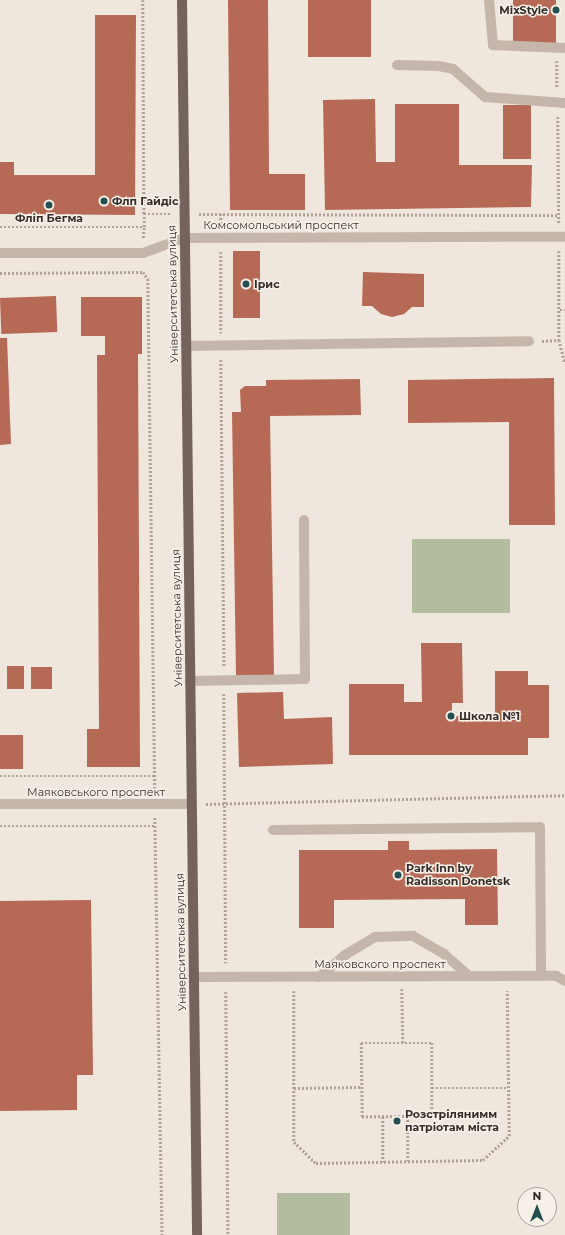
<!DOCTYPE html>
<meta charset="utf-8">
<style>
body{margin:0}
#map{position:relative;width:565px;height:1235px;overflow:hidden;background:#efe6dd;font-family:Montserrat,sans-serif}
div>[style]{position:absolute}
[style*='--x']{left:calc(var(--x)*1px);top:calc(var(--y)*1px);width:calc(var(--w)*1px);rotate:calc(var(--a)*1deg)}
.green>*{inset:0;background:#b3bc9f;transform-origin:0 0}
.building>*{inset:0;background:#b66954;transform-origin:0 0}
.path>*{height:2.5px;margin-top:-1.25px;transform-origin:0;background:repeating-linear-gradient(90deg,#b1a095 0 2px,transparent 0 4px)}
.service>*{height:10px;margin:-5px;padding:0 5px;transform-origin:5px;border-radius:5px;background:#c5b6ab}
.minor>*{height:10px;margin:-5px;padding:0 5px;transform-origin:5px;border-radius:5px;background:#c5b6ab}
.tertiary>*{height:10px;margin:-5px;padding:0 5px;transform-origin:5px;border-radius:5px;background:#c5b6ab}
.primary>*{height:10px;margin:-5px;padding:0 5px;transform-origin:5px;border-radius:5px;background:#74635c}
.dots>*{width:11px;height:11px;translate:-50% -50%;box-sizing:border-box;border:2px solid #f7f0e9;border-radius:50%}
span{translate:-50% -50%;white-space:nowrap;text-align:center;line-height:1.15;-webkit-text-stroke:3px #f7f0e9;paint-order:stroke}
.poi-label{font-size:11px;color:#342c29;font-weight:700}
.right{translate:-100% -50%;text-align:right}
.left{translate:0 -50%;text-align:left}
.street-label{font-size:11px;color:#342c29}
.north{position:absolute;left:517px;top:1187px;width:40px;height:40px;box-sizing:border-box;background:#f7f0e9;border:1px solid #a9a29c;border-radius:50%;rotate:0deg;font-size:11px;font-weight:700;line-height:16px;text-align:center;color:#342c29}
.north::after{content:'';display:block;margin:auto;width:14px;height:18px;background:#244f50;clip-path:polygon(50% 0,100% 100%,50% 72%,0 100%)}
</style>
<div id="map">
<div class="green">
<div style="left:510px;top:539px;width:74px;height:98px;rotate:90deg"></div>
<div style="left:277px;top:1193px;width:73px;height:42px"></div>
</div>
<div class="building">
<div style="clip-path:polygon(228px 0,268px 0,269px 174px,305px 174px,305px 210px,230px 210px)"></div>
<div style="left:308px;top:0;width:63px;height:57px"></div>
<div style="left:513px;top:0;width:43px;height:44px"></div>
<div style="clip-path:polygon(95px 15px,136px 15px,135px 215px,0 214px,0 162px,14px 162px,14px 175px,95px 175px)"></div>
<div style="clip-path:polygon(375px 99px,376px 162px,395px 162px,395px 104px,459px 104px,459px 165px,532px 165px,531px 207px,325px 210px,323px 100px)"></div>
<div style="left:503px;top:105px;width:28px;height:54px"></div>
<div style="left:233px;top:251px;width:27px;height:67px"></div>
<div style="clip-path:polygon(363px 272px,424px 274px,424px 307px,412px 307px,404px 314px,392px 317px,381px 314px,372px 306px,362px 306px)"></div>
<div style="left:56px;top:296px;width:36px;height:56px;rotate:88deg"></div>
<div style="clip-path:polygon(81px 297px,142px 297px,142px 354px,138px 354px,140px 767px,87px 767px,87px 729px,99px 729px,97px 355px,105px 355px,105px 336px,81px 336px)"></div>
<div style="clip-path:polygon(0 338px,7px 338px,11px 444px,0 445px)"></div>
<div style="clip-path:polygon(554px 378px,555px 525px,509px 525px,509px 422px,408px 423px,408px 380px)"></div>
<div style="clip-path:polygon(360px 379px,361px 415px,270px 416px,274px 675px,236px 676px,232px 412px,241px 412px,240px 390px,245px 386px,266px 386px,266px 380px)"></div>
<div style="clip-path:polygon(421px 643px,462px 643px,463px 703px,452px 703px,452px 716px,495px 716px,495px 671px,528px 671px,528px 685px,549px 685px,549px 738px,528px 738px,528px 755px,349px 755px,349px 684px,404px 684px,404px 702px,422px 702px)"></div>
<div style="left:7px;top:666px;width:17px;height:23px"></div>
<div style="left:31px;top:667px;width:21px;height:22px"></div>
<div style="clip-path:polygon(283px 692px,284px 719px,332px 717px,333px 764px,239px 767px,237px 693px)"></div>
<div style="left:0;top:735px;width:23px;height:34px"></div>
<div style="clip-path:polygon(388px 841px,409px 841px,409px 850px,497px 849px,498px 925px,465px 925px,465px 899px,334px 900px,334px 928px,299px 928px,299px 850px,388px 850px)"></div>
<div style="clip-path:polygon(91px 900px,93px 1075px,77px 1075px,77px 1110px,0 1111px,0 901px)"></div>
</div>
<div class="path">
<div style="--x:143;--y:0;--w:214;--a:89.7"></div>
<div style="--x:557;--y:61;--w:27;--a:90"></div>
<div style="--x:558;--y:117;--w:107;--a:89.5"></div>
<div style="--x:199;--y:214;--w:360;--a:0.2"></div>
<div style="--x:221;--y:214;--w:11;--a:90"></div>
<div style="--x:0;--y:227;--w:144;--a:0"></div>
<div style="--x:144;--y:227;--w:13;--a:-90"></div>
<div style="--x:144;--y:214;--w:26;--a:0"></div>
<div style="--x:143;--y:238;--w:11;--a:-85"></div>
<div style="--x:559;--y:251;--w:89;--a:90"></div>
<div style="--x:221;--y:252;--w:81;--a:90"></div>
<div style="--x:0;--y:273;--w:143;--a:-0.4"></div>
<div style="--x:143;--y:272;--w:9;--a:54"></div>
<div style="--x:148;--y:279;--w:512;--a:89.22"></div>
<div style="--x:560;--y:310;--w:5;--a:0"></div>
<div style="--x:542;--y:341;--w:17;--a:-3"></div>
<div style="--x:559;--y:340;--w:24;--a:75"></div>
<div style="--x:221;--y:360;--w:307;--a:89.4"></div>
<div style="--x:224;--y:694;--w:269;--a:89.6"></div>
<div style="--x:0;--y:776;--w:154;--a:0"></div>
<div style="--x:206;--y:804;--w:359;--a:-1.4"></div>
<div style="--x:155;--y:818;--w:417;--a:89"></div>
<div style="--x:0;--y:826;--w:155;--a:0"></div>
<div style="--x:402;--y:989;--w:54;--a:88.9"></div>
<div style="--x:294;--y:991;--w:151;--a:90"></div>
<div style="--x:294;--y:1142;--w:30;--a:44"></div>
<div style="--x:316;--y:1163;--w:167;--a:-1"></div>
<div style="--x:483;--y:1160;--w:35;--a:-43"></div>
<div style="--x:509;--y:1136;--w:145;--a:-90.8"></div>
<div style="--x:226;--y:992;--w:243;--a:89.5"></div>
<div style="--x:361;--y:1043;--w:71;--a:0"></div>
<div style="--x:432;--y:1043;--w:73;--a:90"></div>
<div style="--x:432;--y:1116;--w:70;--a:179.2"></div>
<div style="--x:362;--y:1117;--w:74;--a:-90.8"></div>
<div style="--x:294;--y:1088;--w:68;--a:-0.8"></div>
<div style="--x:432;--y:1088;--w:76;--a:0"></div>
<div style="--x:408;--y:1116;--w:45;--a:90"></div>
<div style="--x:383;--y:1117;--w:45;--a:90"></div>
</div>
<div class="service">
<div style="--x:489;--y:0;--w:45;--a:84.9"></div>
<div style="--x:493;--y:45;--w:72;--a:2.4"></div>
<div style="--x:397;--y:65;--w:42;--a:1.4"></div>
<div style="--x:439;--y:66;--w:14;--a:12"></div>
<div style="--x:453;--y:69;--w:43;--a:41.2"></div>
<div style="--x:485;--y:97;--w:80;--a:4.3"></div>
<div style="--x:186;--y:346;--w:343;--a:-0.8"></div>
<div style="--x:190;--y:681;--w:115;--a:-1"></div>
<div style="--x:305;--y:679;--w:159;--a:-90.4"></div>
<div style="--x:273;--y:830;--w:267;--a:-0.6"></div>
<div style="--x:540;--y:827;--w:149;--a:89.6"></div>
<div style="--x:319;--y:977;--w:34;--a:-40"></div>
<div style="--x:345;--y:955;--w:35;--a:-31"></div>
<div style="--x:375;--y:937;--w:38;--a:-2"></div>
<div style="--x:413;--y:936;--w:36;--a:30"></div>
<div style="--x:444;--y:954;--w:33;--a:41"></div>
</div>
<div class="minor">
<div style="--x:0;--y:253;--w:143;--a:0"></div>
<div style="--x:143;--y:253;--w:45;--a:-19.7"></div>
</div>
<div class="tertiary">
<div style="--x:185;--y:238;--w:380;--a:-0.2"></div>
<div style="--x:0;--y:804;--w:192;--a:0"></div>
<div style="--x:193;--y:977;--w:363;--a:-0.2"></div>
<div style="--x:556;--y:976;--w:10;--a:29"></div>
</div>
<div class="primary">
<div style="--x:182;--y:0;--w:1235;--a:89.3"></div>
</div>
<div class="dots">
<div style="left:556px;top:10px;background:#244f50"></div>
<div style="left:104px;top:201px;background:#244f50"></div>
<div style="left:49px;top:205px;background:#244f50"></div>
<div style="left:246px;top:284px;background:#244f50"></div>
<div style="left:451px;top:716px;background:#244f50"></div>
<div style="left:398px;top:875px;background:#244f50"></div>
<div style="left:397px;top:1121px;background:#244f50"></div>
</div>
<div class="poi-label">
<span class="right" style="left:548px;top:10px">MixStyle</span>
<span class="left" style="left:112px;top:201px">Флп Гайдіс</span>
<span style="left:49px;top:218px">Фліп Бегма</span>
<span class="left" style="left:254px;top:284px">Ірис</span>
<span class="left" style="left:459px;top:716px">Школа №1</span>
<span class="left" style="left:406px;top:875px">Park Inn by<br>Radisson Donetsk</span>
<span class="left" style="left:405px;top:1121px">Розстрілянимм<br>патріотам міста</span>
</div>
<div class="street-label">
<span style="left:281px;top:225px">Комсомольський проспект</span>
<span style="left:173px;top:294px;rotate:-91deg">Університетська вулиця</span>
<span style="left:177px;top:618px;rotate:-91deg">Університетська вулиця</span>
<span style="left:96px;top:792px">Маяковського проспект</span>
<span style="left:181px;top:942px;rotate:-91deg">Університетська вулиця</span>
<span style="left:380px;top:964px">Маяковского проспект</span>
</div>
<div class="north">N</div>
</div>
